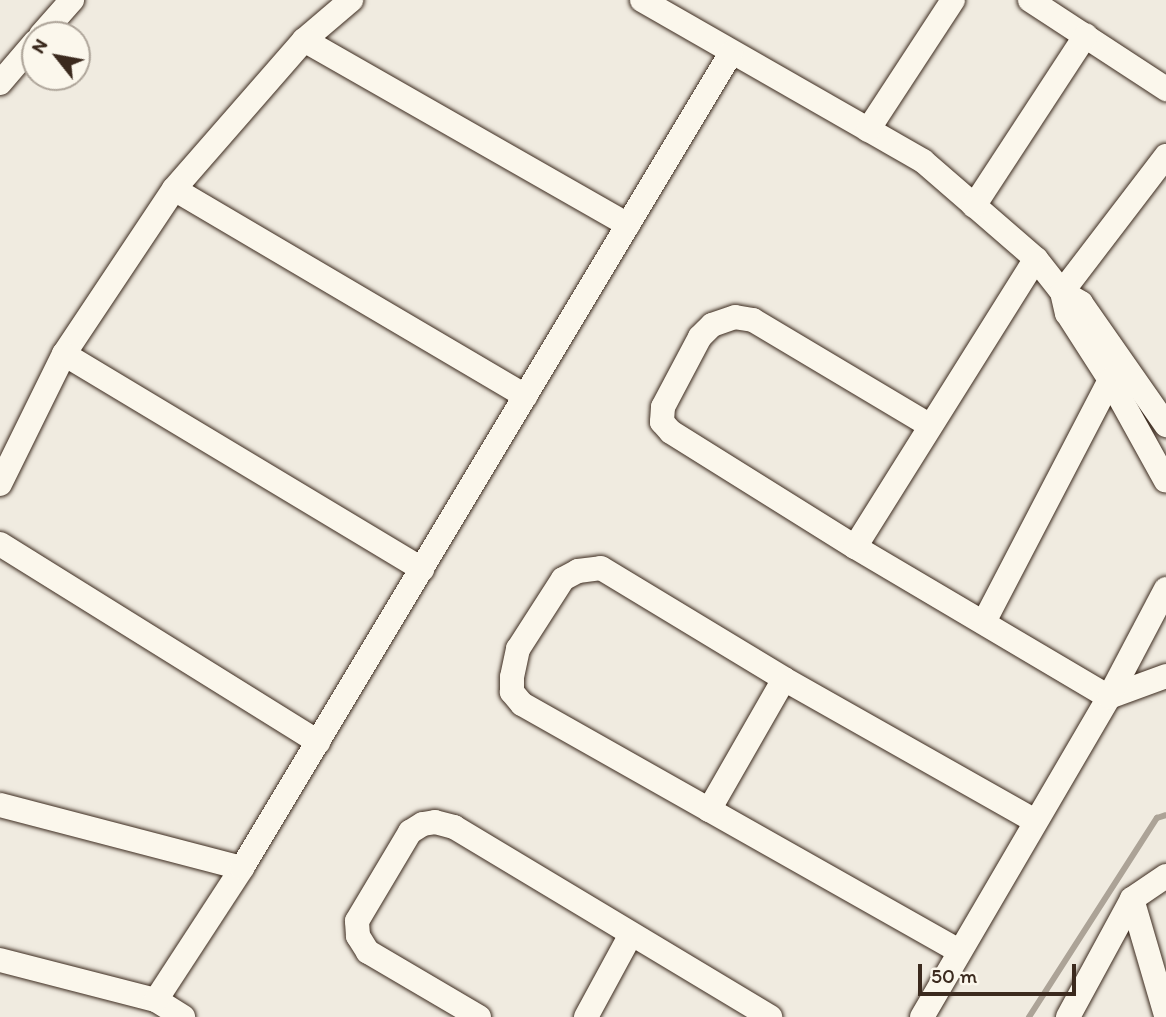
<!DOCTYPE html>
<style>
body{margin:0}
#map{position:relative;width:1166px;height:1017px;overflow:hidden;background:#f0ebe0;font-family:Itim,sans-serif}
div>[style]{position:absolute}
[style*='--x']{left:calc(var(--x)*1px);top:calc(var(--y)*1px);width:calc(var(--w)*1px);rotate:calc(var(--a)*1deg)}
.stream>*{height:6px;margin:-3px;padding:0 3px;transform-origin:3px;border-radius:3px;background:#aca397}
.roads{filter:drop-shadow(0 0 2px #3b2a1e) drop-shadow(0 0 2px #3b2a1e)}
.minor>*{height:24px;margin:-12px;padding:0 12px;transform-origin:12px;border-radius:12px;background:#fbf7ec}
span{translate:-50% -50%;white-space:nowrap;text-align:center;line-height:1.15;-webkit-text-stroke:6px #fbf7ec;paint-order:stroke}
.north{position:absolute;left:21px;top:21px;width:70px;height:70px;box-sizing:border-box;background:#fbf7ec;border:2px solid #aea59a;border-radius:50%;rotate:301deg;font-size:19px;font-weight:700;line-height:28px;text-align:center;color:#3b2a1e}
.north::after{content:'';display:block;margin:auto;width:24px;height:32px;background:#3b2a1e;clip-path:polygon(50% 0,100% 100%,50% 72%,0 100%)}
.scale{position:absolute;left:918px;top:964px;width:158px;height:32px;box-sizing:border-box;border:4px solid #3b2a1e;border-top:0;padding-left:9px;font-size:21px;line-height:24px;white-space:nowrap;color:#3b2a1e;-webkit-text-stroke:5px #fbf7ec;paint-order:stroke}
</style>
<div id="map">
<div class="stream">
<div style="--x:1029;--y:1017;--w:237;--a:-57.3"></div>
<div style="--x:1157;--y:818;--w:9;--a:-18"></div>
</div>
<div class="roads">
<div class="minor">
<div style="--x:642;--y:0;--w:324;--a:29.8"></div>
<div style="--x:923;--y:161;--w:150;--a:40.9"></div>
<div style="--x:1036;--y:259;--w:42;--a:51.8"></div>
<div style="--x:1062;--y:292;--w:22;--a:30"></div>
<div style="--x:1081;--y:303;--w:149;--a:55.1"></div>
<div style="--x:1030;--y:0;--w:163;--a:33.2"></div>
<div style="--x:41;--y:35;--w:47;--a:-48.5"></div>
<div style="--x:304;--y:40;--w:62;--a:-40.4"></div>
<div style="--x:0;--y:83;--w:54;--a:-49.5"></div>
<div style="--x:868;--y:130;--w:155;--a:-56.8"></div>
<div style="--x:1166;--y:156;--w:171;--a:127.4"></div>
<div style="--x:1062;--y:292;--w:22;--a:77"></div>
<div style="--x:1067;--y:313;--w:80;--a:57.3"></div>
<div style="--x:1110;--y:380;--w:115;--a:61"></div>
<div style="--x:174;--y:189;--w:198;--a:-48.9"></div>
<div style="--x:304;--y:40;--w:373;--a:29.7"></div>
<div style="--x:974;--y:206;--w:204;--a:-56.8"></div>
<div style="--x:64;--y:354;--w:198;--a:-56.3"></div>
<div style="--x:174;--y:189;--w:408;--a:30.5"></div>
<div style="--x:929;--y:425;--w:205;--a:-149.2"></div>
<div style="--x:753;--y:320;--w:18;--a:-171"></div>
<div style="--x:735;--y:317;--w:24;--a:161"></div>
<div style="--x:712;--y:325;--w:17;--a:135"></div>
<div style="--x:700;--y:337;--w:79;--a:117.9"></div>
<div style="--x:663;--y:407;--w:15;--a:94"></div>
<div style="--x:662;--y:422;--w:13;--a:48"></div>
<div style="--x:671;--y:432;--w:217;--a:32"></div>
<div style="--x:855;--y:547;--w:295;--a:30.6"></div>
<div style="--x:0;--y:484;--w:145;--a:-63.8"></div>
<div style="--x:64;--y:354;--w:418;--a:31"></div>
<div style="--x:0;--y:544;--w:375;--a:31.9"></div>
<div style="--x:855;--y:547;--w:340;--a:-57.9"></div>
<div style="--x:984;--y:622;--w:273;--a:-62.5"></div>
<div style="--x:1110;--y:380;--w:10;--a:-29"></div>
<div style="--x:1109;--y:697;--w:61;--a:-20.2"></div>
<div style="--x:0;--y:805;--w:250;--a:14.6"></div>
<div style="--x:709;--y:810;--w:151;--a:-60.2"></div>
<div style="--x:1132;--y:899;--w:121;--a:73.7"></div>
<div style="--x:959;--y:951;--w:502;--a:-150.52"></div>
<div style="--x:522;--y:704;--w:16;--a:-130"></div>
<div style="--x:512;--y:692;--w:15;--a:-90"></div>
<div style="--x:512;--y:677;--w:29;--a:-78"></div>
<div style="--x:518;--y:649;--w:83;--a:-57.3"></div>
<div style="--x:563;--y:579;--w:17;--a:-28"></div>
<div style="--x:578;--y:571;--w:23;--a:-7"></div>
<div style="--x:601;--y:568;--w:214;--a:31.2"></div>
<div style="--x:784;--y:679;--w:288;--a:29.5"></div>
<div style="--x:0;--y:960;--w:161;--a:14.4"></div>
<div style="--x:156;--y:1000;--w:32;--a:32"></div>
<div style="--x:156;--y:1000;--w:158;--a:-56.9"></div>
<div style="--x:242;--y:868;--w:950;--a:-59.04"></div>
<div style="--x:479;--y:1017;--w:129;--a:-149.6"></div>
<div style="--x:368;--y:952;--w:19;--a:-122"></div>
<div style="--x:358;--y:936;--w:15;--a:-94"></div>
<div style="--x:357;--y:921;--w:104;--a:-59.2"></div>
<div style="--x:410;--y:832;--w:15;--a:-32"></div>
<div style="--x:423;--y:824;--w:12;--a:-9"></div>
<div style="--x:435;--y:822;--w:20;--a:15"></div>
<div style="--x:454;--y:827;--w:369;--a:31"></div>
<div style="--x:586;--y:1017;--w:94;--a:-61.5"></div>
<div style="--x:922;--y:1017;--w:371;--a:-59.7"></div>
<div style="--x:1109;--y:697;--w:122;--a:-62.2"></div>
<div style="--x:1068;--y:1017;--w:134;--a:-61.5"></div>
<div style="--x:1132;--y:899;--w:41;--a:-34.1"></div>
</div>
</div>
<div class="north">N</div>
<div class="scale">50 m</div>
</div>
